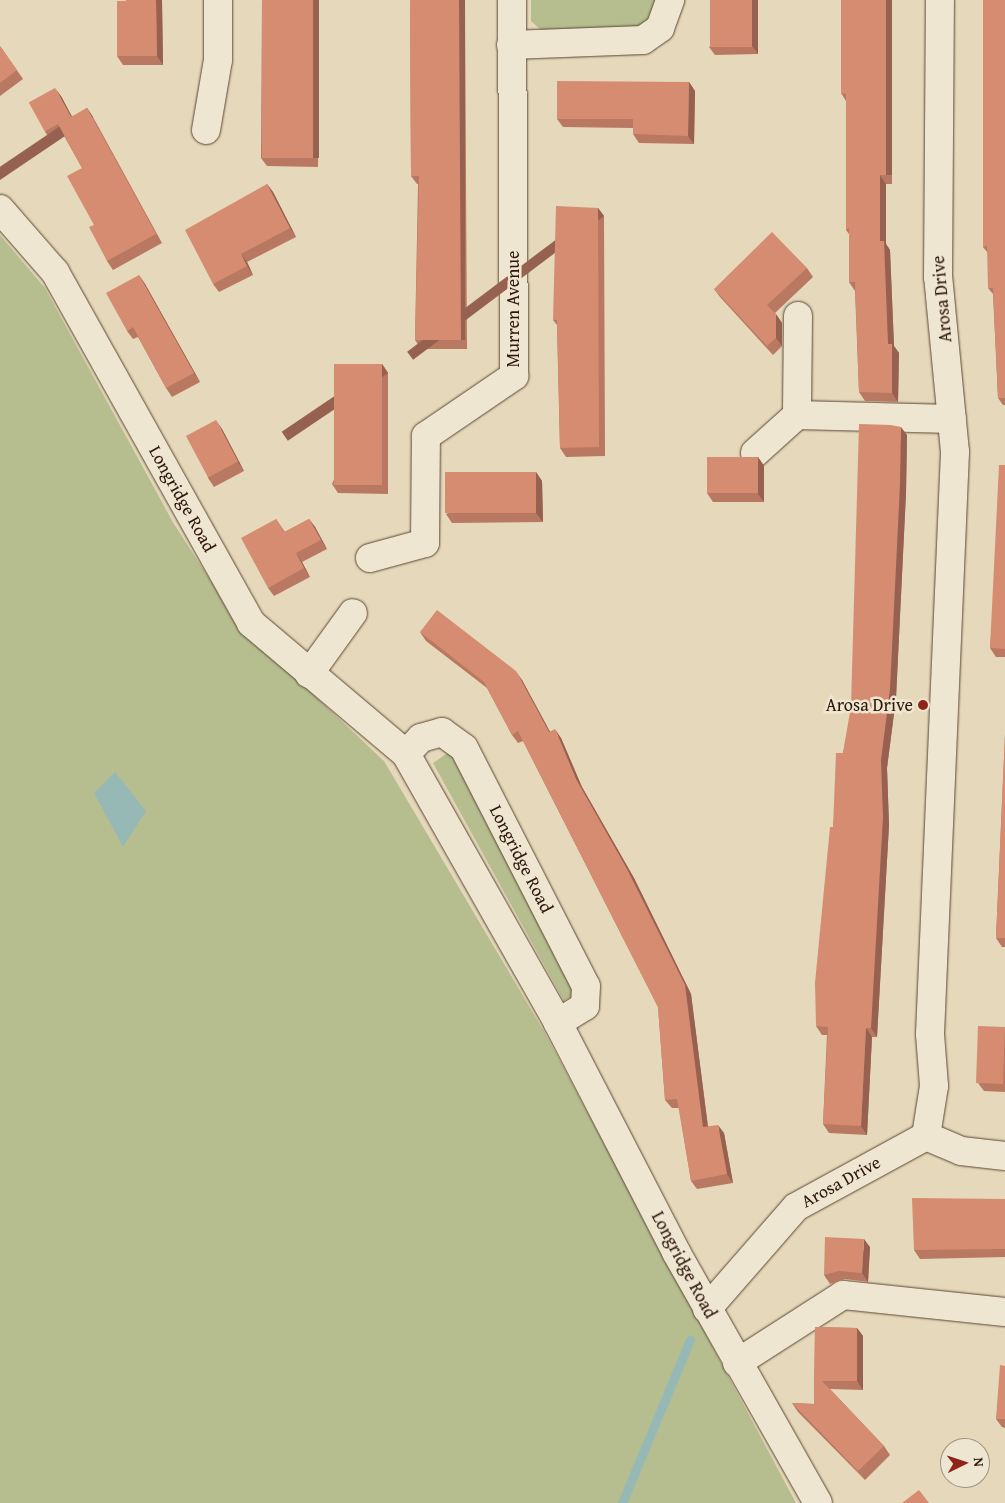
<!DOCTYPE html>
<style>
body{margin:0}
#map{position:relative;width:1005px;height:1503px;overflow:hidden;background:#e6d8ba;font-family:"Gentium Book Plus",serif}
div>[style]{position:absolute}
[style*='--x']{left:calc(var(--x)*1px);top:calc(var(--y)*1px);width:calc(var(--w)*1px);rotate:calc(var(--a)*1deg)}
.green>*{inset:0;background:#b6be8f}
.water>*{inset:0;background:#97b9b6}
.stream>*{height:9px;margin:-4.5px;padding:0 4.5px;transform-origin:4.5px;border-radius:4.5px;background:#97b9b6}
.roads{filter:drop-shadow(0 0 1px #5a4735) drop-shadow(0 0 1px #5a4735)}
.minor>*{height:28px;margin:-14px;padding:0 14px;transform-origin:14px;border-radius:14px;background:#efe6d2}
.wall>*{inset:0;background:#b87861}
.shaded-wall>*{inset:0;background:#96624f;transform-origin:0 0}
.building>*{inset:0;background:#d68c71;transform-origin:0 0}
.dots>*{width:14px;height:14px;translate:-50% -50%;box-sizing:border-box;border:2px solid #efe6d2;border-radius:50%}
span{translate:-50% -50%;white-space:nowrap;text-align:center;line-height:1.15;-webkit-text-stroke:5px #efe6d2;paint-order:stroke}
.street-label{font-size:18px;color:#2c1709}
.poi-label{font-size:18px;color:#2c1709}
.right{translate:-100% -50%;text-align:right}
.north{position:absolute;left:940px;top:1438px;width:50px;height:50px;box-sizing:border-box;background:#efe6d2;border:1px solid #a19382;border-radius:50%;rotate:86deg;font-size:14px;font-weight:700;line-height:20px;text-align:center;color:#2c1709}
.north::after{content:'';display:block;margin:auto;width:18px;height:22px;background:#8f2418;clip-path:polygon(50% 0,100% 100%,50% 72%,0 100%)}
</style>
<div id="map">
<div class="green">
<div style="clip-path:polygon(531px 0,657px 0,650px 22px,637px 32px,544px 33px,531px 21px)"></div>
<div style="clip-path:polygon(0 235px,45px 288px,174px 524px,239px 624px,384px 761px,545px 1033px,796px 1503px,0 1503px)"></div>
<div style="clip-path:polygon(449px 752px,516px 866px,578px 992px,564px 1001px,433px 763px)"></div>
</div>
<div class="water">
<div style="clip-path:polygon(115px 772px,146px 811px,123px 847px,94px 793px)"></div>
</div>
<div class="stream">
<div style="--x:622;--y:1503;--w:177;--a:-67.4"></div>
</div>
<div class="roads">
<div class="minor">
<div style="--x:511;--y:45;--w:132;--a:-2.2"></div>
<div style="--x:643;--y:40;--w:21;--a:-35"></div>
<div style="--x:660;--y:28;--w:30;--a:-70"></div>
<div style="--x:206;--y:130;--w:71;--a:-80.3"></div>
<div style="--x:218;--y:60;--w:60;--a:-90"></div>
<div style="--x:0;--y:209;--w:84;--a:48.9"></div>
<div style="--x:55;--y:272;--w:402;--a:60.8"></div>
<div style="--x:251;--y:623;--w:203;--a:40.2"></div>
<div style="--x:406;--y:754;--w:309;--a:60.5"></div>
<div style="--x:558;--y:1023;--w:258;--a:62.7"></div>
<div style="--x:676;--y:1252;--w:288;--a:60.5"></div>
<div style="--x:798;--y:316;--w:99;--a:90.6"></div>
<div style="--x:797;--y:415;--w:155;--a:1.5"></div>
<div style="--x:755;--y:453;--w:57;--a:-42.1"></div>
<div style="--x:370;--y:558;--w:57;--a:-15.3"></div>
<div style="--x:425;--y:543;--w:107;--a:-89.5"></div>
<div style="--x:426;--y:436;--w:107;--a:-34.3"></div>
<div style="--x:514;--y:376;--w:376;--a:-90.3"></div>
<div style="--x:309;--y:674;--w:75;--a:-54.2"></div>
<div style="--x:406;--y:754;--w:22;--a:-47"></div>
<div style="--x:421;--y:738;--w:22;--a:-16"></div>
<div style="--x:442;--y:732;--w:27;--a:36"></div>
<div style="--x:464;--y:748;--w:267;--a:62.9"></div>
<div style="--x:586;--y:986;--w:20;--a:93"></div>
<div style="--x:585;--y:1006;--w:32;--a:148"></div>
<div style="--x:926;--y:1136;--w:38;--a:23"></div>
<div style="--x:961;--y:1151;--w:44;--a:6.5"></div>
<div style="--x:707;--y:1309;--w:135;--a:-48.9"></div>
<div style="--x:796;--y:1207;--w:148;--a:-28.6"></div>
<div style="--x:926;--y:1136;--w:51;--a:-80.9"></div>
<div style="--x:934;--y:1086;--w:52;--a:-94.4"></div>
<div style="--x:930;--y:1034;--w:583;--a:-87.54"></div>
<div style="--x:955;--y:452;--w:176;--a:-95.5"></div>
<div style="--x:938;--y:277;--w:277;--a:-89.6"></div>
<div style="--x:737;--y:1363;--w:126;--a:-32.7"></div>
<div style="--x:843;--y:1295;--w:163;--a:6"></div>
</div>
</div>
<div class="wall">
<div style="clip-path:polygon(126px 0,162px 0,163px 65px,123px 65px,117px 56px)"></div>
<div style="clip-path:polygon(262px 0,319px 0,318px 167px,267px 166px,261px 158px)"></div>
<div style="clip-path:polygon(410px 0,465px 0,467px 349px,421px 349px,415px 340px,418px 184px,417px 184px,411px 176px)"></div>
<div style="clip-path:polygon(758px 0,758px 54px,715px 55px,709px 47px)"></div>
<div style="clip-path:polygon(841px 0,892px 0,892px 184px,886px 184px,886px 244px,890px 250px,894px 346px,899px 353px,898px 402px,865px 401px,859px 392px,855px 291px,849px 282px,849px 234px,846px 230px,846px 101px,841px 93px)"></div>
<div style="clip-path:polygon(1005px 0,1005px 405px,1003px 405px,998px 398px,993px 294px,988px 288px,988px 253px,983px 247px)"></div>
<div style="clip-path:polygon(0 46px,23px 79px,0 96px)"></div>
<div style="clip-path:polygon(689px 82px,695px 91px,694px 144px,639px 143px,633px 134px,633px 128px,563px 127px,557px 119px)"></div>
<div style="clip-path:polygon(61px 96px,72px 117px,87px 108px,93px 117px,162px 243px,113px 270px,107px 261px,94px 225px,82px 168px,63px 134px,51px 140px,45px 132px)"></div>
<div style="clip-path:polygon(267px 184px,273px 192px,296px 237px,247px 262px,253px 275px,219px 292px,213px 284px)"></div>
<div style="clip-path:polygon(598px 208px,604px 216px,605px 456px,566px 457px,560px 448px,557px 325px,553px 320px)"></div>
<div style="clip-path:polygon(807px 268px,813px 277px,775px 313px,782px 323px,782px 346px,773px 355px,720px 297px,714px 289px)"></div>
<div style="clip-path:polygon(139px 275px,145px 284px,200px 382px,172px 397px,166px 388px,138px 337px,133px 339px,127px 331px)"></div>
<div style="clip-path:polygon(382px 364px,388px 373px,388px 494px,338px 493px,332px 484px)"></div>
<div style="clip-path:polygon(222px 429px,244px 471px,214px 487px,208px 478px)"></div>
<div style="clip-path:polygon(907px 435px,906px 493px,896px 698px,887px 768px,889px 825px,877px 1037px,872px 1037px,867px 1135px,829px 1133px,823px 1124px,827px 1035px,822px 1035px,816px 1026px,833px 827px,843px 753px)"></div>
<div style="clip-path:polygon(758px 457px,764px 466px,764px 502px,713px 502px,707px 493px)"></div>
<div style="clip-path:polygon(1005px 465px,1005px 657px,996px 657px,990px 648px)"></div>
<div style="clip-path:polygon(536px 472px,542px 481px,543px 522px,452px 523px,446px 514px)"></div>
<div style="clip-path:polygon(276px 519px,285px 532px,309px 519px,315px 527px,327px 549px,302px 562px,310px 577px,274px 596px,268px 588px)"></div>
<div style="clip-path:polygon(420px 632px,522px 680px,550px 732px,561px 738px,582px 787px,634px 878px,691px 994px,708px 1126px,724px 1133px,733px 1183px,697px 1189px,691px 1181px,679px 1108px,672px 1108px,665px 1100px,658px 1007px,523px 741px,518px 743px,512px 735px,487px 688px,426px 641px)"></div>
<div style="clip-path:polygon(1005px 735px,1005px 947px,1002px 947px,996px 938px)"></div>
<div style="clip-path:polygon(1005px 1027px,1005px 1092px,984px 1091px,978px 1083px)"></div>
<div style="clip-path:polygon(1005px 1199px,1005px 1257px,920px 1259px,914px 1250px)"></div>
<div style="clip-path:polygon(870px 1247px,868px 1282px,845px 1279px,830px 1284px,824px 1275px)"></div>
<div style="clip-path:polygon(815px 1327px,857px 1328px,863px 1336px,863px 1390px,830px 1389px,884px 1446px,890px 1455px,865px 1480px,798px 1412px,792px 1403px,814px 1404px)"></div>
<div style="clip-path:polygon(1005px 1366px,1005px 1428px,1002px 1427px,996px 1419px)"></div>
</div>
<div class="shaded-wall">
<div style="clip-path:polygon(156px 0,162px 0,163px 65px,157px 56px)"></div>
<div style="left:313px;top:0;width:6px;height:158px"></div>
<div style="left:459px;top:0;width:6px;height:340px"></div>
<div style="clip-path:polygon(752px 0,758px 0,758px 54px,752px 46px)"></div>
<div style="left:886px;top:0;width:6px;height:175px"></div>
<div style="clip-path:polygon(689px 82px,695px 91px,694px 144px,688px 136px)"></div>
<div style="clip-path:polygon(55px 88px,61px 96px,77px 126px,71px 117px)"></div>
<div style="left:87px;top:108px;width:11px;height:144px;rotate:56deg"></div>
<div style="clip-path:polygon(880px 175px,886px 184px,886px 244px,890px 250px,894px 346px,899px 353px,898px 402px,892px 393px,880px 241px)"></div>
<div style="clip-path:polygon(267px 184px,273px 192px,296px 237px,290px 228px)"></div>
<div style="left:598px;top:208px;width:10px;height:239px;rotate:53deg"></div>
<div style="clip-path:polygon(241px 254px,247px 262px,253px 275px,247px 266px)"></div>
<div style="clip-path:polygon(139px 275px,145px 284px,200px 382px,194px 373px)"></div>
<div style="clip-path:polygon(776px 314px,782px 323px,782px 346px,776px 338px)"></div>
<div style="left:382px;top:364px;width:11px;height:121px;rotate:56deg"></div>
<div style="clip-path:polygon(216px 420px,222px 429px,244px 471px,238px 462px)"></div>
<div style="clip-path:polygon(901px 427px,907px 435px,906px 493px,896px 698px,887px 768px,889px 825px,877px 1037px,871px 1028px,881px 760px)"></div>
<div style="clip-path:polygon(758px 457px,764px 466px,764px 502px,758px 494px)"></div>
<div style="clip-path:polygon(536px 472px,542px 481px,543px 522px,536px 513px)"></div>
<div style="clip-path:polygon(309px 519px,315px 527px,327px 549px,321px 540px)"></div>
<div style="clip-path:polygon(296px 553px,302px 562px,310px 577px,304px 568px)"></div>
<div style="clip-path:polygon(516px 671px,522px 680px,555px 741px,549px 732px)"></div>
<div style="clip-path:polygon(555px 729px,561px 738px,582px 787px,634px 878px,691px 994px,709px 1136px,703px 1127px,576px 779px)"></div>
<div style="clip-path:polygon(866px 1028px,872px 1037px,867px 1135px,861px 1126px)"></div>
<div style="clip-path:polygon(718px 1125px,724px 1133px,733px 1183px,727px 1174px)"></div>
<div style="clip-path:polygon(864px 1239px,870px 1247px,868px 1282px,862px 1273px)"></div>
<div style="clip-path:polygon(857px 1328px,863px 1336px,863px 1390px,857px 1381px)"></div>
</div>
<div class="building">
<div style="clip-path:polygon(126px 0,156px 0,157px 56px,117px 56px,117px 1px,126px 1px)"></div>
<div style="left:262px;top:0;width:51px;height:158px"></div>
<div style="clip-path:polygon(410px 0,459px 0,461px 340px,415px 340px,419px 176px,411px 176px)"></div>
<div style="left:710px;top:0;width:42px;height:47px"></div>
<div style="clip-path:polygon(841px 0,886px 0,886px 175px,880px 175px,880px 241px,884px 241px,888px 344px,892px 344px,892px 393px,859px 392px,855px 282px,849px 282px,849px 228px,846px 230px,846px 94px,841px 93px)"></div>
<div style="clip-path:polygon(983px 0,1005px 0,1005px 398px,998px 398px,993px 288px,988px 288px,987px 246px,983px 247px)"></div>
<div style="clip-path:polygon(0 46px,17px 70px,0 83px)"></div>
<div style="clip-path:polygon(557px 81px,689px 82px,688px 136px,633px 134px,633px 119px,557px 119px)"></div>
<div style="left:55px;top:88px;width:33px;height:30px;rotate:61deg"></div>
<div style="clip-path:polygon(87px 108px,156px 234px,107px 261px,89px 227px,94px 225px,67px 176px,82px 168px,58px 124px)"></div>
<div style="clip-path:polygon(267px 184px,290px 228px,241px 254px,247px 266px,213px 284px,185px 230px)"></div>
<div style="clip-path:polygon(556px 206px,598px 208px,599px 447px,560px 448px,557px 320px,553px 320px)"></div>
<div style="clip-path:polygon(772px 232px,807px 268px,767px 305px,776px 314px,776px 338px,767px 346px,714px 289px)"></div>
<div style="clip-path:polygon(139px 275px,194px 373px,166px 388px,133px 327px,127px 331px,106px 293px)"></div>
<div style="left:382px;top:364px;width:121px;height:48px;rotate:90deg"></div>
<div style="left:216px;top:420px;width:47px;height:34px;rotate:62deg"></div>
<div style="clip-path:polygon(859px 424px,891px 425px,901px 427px,900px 484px,890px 689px,881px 760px,883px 817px,871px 1028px,866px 1028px,861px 1126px,823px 1124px,828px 1027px,816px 1026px,815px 983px,830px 827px,833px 827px,836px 753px,843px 753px,851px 706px)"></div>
<div style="left:707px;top:457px;width:51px;height:36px"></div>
<div style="clip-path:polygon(999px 465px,1005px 465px,1005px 649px,990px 648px)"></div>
<div style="left:536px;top:472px;width:41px;height:91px;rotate:90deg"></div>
<div style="clip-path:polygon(276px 519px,284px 532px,309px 519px,321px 540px,296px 553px,304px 568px,268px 588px,241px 538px)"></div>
<div style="clip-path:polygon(437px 610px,516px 671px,549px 732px,555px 729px,576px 779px,627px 869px,685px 985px,703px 1127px,718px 1125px,727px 1174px,691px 1181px,677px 1099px,665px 1100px,658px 1007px,518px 731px,512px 735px,484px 682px,420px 632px)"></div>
<div style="clip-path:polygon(1005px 735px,1005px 938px,996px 938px)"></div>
<div style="left:978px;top:1026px;width:27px;height:57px;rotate:2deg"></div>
<div style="clip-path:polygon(912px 1198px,1005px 1199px,1005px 1249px,1000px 1249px,914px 1250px)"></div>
<div style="clip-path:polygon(825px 1237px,864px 1239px,862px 1273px,839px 1271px,824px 1275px)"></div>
<div style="clip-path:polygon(815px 1327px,857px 1328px,857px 1381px,822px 1381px,884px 1446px,858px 1471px,792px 1403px,814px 1404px)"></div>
<div style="clip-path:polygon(1000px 1365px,1005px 1366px,1005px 1419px,996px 1419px)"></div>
<div style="clip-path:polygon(919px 1490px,929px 1503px,902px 1503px)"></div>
</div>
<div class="dots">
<div style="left:923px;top:705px;background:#8f2418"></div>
</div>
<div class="street-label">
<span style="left:942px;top:299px;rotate:-95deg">Arosa Drive</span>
<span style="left:513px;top:309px;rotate:-90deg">Murren Avenue</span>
<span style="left:182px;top:499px;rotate:61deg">Longridge Road</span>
<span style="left:521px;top:859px;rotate:63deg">Longridge Road</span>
<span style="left:841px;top:1182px;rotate:-29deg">Arosa Drive</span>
<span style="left:684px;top:1265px;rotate:62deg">Longridge Road</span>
</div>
<div class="poi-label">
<span class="right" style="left:913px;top:705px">Arosa Drive</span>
</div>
<div class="north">N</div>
</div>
